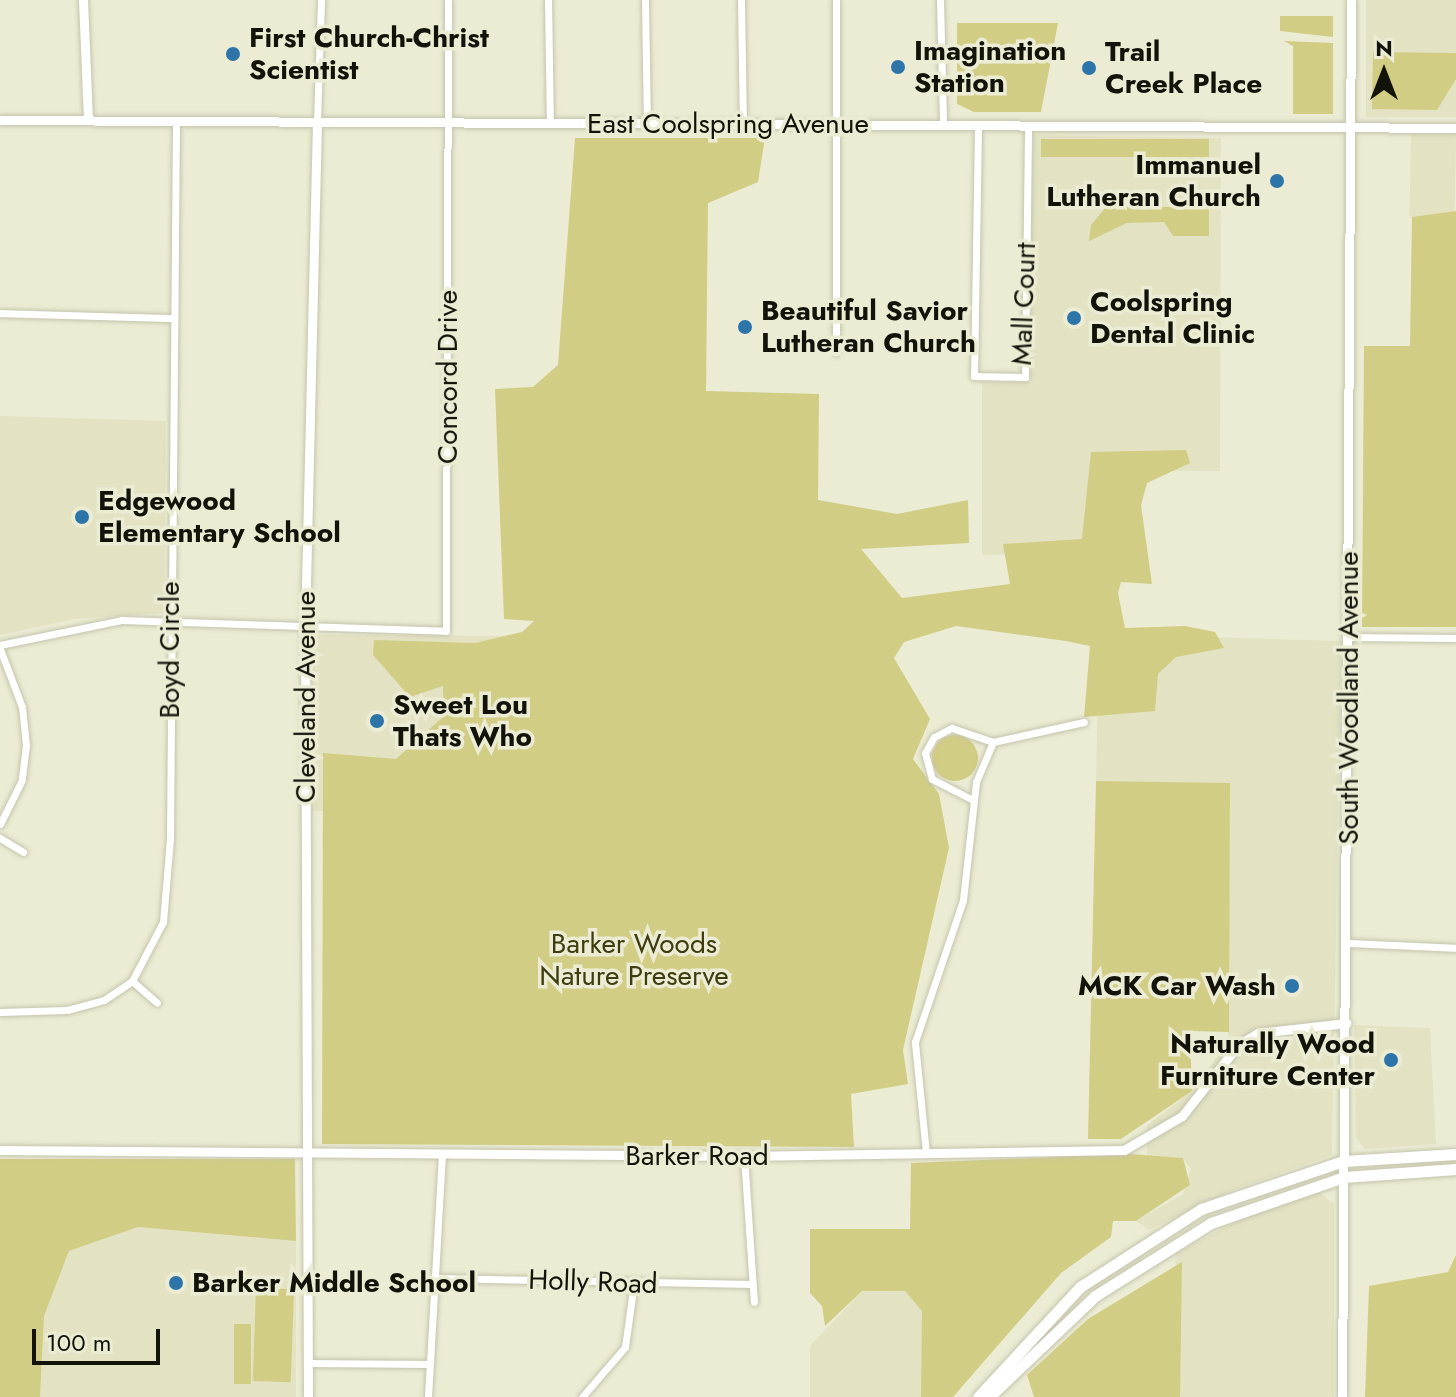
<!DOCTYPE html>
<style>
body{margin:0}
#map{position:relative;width:1456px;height:1397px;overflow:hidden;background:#ececd4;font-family:Jost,sans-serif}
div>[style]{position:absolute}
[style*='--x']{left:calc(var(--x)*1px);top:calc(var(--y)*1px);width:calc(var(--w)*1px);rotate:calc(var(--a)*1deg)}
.built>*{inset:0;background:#e3e2c3;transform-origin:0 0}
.green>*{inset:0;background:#d1cd84;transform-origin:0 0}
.round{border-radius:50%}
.roads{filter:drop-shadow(0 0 2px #c5c4ad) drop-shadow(0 0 2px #c5c4ad)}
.minor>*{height:7px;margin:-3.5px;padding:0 3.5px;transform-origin:3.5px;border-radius:3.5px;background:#fff}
.tertiary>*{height:9px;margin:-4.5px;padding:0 4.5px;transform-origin:4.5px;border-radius:4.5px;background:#fff}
.primary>*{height:11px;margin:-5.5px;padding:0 5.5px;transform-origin:5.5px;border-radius:5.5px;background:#fff}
.dots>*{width:22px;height:22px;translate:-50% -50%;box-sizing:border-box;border:4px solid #ececd4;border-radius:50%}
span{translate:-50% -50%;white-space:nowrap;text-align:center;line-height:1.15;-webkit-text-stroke:7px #ececd4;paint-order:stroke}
.poi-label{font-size:28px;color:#13130a;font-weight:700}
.left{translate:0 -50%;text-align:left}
.right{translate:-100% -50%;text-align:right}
.street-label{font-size:28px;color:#13130a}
.park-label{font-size:28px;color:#3f3d10}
.north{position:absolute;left:1344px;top:32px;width:80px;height:80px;-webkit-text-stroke:6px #ececd4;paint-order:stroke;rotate:0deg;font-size:22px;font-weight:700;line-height:32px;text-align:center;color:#13130a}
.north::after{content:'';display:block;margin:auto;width:28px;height:36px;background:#13130a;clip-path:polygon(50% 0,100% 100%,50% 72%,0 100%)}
.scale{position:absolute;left:32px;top:1329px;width:128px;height:36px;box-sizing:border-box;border:4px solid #13130a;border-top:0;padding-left:10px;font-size:24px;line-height:28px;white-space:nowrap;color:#13130a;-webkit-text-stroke:6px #ececd4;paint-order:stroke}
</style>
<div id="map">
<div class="built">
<div style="left:1366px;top:0;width:90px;height:117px"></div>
<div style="left:1411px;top:133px;width:45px;height:84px;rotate:1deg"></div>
<div style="clip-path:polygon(1033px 135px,1221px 138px,1220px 471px,1089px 470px,1086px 552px,982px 555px,982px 382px,1031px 382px)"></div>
<div style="clip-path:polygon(0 416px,166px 421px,164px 613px,75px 619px,0 635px)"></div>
<div style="clip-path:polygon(1099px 634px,1341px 641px,1332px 1155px,1233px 1190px,1149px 1230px,1136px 1221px,1183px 1194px,1191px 1169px,1183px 1158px,1147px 1155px,1147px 1125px,1192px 1091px,1228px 1042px,1230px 784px,1096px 781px)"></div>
<div style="clip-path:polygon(318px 635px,531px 636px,527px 812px,312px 811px,312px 639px)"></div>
<div style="clip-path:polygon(1354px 1025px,1430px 1028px,1436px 1144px,1365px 1149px,1356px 1139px)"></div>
<div style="clip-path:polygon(1317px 1191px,1334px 1204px,1334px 1397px,1167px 1397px,1176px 1253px,1262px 1208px)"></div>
<div style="clip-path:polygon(138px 1227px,296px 1241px,296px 1397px,40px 1397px,44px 1316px,69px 1251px)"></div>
<div style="clip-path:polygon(862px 1291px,905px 1291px,922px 1311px,921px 1397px,810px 1397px,810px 1346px)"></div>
</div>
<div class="green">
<div style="clip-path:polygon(1280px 16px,1333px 16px,1333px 37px,1280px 31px)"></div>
<div style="clip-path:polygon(957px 23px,1058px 23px,1041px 112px,974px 112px,957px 104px)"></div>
<div style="clip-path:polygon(1284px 41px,1333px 43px,1333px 114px,1293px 114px,1293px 46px)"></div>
<div style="clip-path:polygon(1373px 52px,1456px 53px,1456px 79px,1437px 110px,1372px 109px)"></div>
<div style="clip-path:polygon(575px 138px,765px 138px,758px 182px,708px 203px,706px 391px,819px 394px,818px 500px,897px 514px,968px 500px,969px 543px,861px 549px,902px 598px,1010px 584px,1003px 544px,1082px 539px,1091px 452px,1186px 450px,1190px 463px,1147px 483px,1141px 505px,1152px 584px,1121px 582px,1118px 593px,1125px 628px,1185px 626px,1215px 632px,1224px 648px,1176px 657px,1158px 674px,1155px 711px,1084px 717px,1090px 646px,1066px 641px,956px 626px,904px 642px,894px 658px,930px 719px,913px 759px,939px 794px,949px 848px,903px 1050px,908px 1084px,851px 1094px,854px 1147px,322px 1144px,323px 753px,396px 759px,444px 716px,443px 686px,410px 697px,373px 655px,374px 640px,475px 643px,522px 632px,534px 621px,504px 619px,495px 389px,533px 387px,558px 365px)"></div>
<div style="left:1041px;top:139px;width:168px;height:18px"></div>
<div style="clip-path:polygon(1209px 192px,1209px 236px,1173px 236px,1164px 222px,1127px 223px,1089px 241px,1091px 225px,1106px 207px,1195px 207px)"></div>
<div style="clip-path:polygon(1456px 211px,1456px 627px,1362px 627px,1364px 346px,1410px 346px,1412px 217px)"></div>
<div class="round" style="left:932px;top:735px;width:46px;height:46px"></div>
<div style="clip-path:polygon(1096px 781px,1230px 783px,1229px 1032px,1190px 1031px,1192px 1091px,1121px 1139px,1088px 1139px)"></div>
<div style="clip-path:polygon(1131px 1154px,1183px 1158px,1190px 1185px,1136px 1221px,1113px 1221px,1111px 1237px,1061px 1273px,953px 1397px,921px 1397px,922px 1311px,905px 1291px,862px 1291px,825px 1326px,822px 1306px,810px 1293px,810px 1229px,910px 1229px,911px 1163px)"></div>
<div style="clip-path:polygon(0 1159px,295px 1159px,296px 1241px,138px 1227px,69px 1251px,44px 1316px,40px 1397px,0 1397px)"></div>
<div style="clip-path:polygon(1456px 1255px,1456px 1397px,1365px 1397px,1369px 1286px,1448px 1272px)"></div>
<div style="clip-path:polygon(1182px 1262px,1180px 1397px,1034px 1397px,1027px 1375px,1088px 1319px)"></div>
<div style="left:256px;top:1288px;width:38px;height:93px;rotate:2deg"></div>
<div style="left:234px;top:1324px;width:17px;height:60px"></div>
</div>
<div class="roads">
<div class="minor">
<div style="--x:548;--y:0;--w:123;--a:89.1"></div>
<div style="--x:645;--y:0;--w:123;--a:89.1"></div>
<div style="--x:741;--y:0;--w:124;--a:89.1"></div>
<div style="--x:940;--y:0;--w:126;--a:88.6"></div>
<div style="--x:317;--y:122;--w:122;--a:-88.1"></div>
<div style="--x:978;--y:125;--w:251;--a:90.9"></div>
<div style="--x:974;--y:376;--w:51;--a:1.1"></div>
<div style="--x:1025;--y:377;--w:252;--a:-89.3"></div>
<div style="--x:0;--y:313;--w:173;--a:1.7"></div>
<div style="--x:836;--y:352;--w:352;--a:-90"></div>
<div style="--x:1350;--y:637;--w:106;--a:0.5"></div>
<div style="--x:0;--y:645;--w:125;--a:-11.6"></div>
<div style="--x:122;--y:620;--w:324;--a:1.9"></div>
<div style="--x:446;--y:631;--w:631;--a:-89.82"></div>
<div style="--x:0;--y:649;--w:62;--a:69.2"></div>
<div style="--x:22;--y:707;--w:38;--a:84"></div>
<div style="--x:26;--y:745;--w:35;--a:97"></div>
<div style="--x:22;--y:780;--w:49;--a:116.6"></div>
<div style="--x:971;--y:799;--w:44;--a:-152.9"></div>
<div style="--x:932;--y:779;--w:27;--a:-105"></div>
<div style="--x:925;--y:753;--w:18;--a:-61"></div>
<div style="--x:934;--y:737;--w:20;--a:-27"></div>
<div style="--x:952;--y:728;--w:43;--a:18.9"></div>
<div style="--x:0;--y:838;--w:27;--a:31"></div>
<div style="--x:1347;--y:943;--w:109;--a:2.6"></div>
<div style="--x:132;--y:981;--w:33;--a:41"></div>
<div style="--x:0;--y:1012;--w:67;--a:-1.7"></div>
<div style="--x:67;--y:1010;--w:38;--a:-15"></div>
<div style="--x:104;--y:1000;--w:34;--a:-34"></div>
<div style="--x:132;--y:981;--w:67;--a:-62.3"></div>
<div style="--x:163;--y:922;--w:83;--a:-85.2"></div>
<div style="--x:170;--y:839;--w:717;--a:-89.52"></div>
<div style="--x:926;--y:1153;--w:112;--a:-95.7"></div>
<div style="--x:915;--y:1042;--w:150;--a:-71.3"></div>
<div style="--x:963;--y:900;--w:119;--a:-83.7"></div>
<div style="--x:976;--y:782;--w:43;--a:-67"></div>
<div style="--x:993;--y:742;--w:93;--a:-12.4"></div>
<div style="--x:744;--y:1156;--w:146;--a:86.1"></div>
<div style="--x:436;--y:1278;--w:313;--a:1.1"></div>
<div style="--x:308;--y:1363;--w:120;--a:0.5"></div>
<div style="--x:428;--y:1397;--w:243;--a:-86.7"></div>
<div style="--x:582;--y:1397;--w:66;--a:-49.3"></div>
<div style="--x:625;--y:1347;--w:66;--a:-82.1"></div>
</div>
<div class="tertiary">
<div style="--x:83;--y:0;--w:120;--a:87.6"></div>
<div style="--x:0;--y:120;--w:1456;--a:0.31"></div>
<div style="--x:0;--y:1150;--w:744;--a:0.46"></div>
<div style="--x:744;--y:1156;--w:380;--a:-0.9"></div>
<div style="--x:1124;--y:1150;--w:67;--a:-30.4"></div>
<div style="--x:1182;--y:1116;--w:90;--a:-51.7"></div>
<div style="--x:1238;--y:1045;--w:23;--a:-31"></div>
<div style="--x:1258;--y:1033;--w:89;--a:-6.5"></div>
<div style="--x:308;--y:1397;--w:770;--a:-90.22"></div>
<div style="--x:305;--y:627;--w:505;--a:-88.64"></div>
<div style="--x:1342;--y:1397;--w:1397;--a:-89.63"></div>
</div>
<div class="primary">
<div style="--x:978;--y:1397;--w:150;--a:-47.2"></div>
<div style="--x:1080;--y:1287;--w:144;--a:-32.8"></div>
<div style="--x:1201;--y:1209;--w:151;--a:-18.6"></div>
<div style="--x:1344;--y:1161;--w:112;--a:-3.6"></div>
<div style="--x:989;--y:1397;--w:146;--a:-43.6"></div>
<div style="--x:1095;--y:1296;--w:137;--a:-32.2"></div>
<div style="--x:1211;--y:1223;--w:141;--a:-19.1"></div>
<div style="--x:1344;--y:1177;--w:112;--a:-4.1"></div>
</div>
</div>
<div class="dots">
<div style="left:233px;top:54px;background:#2d75a9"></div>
<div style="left:898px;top:67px;background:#2d75a9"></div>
<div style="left:1089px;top:68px;background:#2d75a9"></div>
<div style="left:1277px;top:181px;background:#2d75a9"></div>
<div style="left:1074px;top:318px;background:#2d75a9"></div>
<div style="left:745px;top:327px;background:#2d75a9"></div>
<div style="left:82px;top:517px;background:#2d75a9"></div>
<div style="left:377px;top:721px;background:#2d75a9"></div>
<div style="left:1292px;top:986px;background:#2d75a9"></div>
<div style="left:1391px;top:1060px;background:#2d75a9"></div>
<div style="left:176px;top:1283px;background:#2d75a9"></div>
</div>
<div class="poi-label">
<span class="left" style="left:249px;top:54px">First Church-Christ<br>Scientist</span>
<span class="left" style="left:914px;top:67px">Imagination<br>Station</span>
<span class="left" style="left:1105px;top:68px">Trail<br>Creek Place</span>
<span class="right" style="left:1261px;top:181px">Immanuel<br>Lutheran Church</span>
<span class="left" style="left:1090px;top:318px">Coolspring<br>Dental Clinic</span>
<span class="left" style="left:761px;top:327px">Beautiful Savior<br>Lutheran Church</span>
<span class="left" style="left:98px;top:517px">Edgewood<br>Elementary School</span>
<span class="left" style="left:393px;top:721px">Sweet Lou<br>Thats Who</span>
<span class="right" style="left:1276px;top:986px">MCK Car Wash</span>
<span class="right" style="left:1375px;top:1060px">Naturally Wood<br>Furniture Center</span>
<span class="left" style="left:192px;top:1283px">Barker Middle School</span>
</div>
<div class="street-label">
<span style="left:728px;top:124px">East Coolspring Avenue</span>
<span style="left:1024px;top:304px;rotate:-88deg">Mall Court</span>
<span style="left:448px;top:377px;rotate:-90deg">Concord Drive</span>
<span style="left:170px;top:650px;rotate:-90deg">Boyd Circle</span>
<span style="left:306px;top:697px;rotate:-90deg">Cleveland Avenue</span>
<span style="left:1349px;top:698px;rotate:-90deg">South Woodland Avenue</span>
<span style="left:697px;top:1156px">Barker Road</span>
<span style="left:593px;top:1282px;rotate:2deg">Holly Road</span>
</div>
<div class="park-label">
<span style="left:634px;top:960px">Barker Woods<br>Nature Preserve</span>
</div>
<div class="north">N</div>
<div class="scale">100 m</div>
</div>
